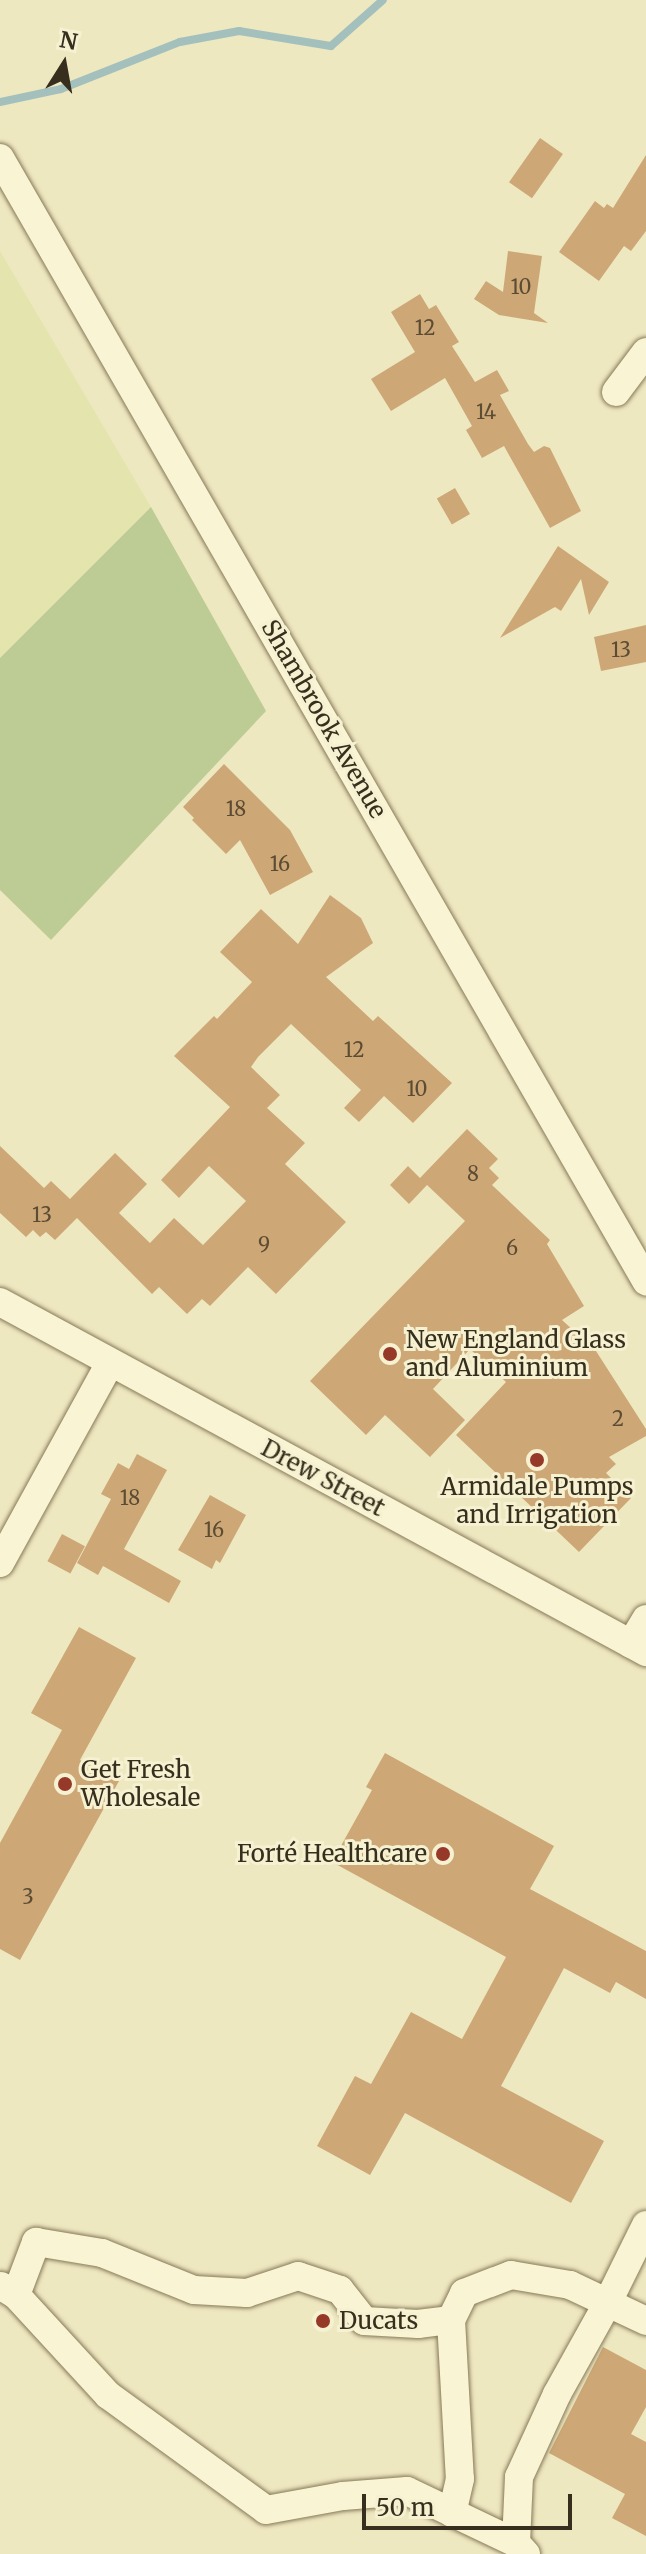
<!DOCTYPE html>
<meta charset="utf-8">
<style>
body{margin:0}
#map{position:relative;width:646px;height:2554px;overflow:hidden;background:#eee8c1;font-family:Merriweather,serif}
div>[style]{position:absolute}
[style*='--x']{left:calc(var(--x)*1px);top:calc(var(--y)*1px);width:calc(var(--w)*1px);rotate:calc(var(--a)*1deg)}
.farmland>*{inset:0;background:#e4e4ae}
.green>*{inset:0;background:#bdcc95}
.stream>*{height:8px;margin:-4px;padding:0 4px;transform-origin:4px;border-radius:4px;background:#a4c0bd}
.building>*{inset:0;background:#cda876;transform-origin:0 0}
.roads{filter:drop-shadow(0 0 2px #887958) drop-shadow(0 0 2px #887958)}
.minor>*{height:28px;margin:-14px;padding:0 14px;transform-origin:14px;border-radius:14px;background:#f9f4d4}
.dots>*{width:22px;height:22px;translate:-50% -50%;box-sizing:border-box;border:4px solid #f5f1d1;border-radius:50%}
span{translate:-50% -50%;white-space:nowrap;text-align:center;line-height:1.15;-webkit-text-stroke:6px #f5f1d1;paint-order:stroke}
.number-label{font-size:20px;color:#5c4c33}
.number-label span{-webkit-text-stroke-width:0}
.street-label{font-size:24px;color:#372e1d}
.poi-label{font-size:24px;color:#372e1d}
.left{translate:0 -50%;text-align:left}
.right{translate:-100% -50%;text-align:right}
.north{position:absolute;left:24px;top:24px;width:80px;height:80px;-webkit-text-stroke:6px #f5f1d1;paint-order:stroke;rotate:11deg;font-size:22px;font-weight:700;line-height:32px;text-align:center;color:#372e1d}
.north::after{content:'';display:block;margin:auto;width:28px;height:36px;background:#372e1d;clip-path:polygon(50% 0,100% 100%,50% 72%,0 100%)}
.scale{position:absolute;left:362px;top:2494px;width:210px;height:36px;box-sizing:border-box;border:4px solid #372e1d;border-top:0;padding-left:10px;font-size:24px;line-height:28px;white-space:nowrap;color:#372e1d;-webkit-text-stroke:6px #f5f1d1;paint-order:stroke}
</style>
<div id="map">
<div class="farmland">
<div style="clip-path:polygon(0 251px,151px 507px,0 658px)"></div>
</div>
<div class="green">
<div style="clip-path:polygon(151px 507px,266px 711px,51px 940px,0 890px,0 658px)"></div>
</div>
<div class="stream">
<div style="--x:0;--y:102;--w:62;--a:-12"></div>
<div style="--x:61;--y:89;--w:128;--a:-21.6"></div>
<div style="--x:180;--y:42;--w:60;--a:-10.6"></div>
<div style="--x:239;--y:31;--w:93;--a:9.3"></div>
<div style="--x:331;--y:46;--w:69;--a:-41.5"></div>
</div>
<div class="building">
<div style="left:540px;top:138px;width:28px;height:54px;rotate:35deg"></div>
<div style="clip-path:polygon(646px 155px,646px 231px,631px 251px,624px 246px,599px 281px,559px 252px,595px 201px,604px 208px,607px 204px,613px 208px)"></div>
<div style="clip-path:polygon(508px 251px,542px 256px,534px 313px,548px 323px,499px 315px,474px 299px,486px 281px,503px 292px)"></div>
<div style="clip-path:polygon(420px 294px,429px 309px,436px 305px,459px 342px,452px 346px,475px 382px,497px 370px,509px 391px,500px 395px,528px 444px,534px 452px,544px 446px,550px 448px,581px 511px,550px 528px,504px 446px,482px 458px,466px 430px,472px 426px,445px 378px,391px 411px,371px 379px,415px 352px,391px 312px)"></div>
<div style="left:455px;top:488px;width:30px;height:21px;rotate:60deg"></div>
<div style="clip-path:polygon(558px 546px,609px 582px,589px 615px,581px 579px,561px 611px,555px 607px,500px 638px)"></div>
<div style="clip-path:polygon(646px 625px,646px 662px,601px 671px,594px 637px)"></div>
<div style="clip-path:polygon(224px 764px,290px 830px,313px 872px,270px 895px,240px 840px,226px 854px,192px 820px,194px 818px,183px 807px)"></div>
<div style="clip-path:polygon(330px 895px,361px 918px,373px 943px,326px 977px,373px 1021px,378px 1016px,452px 1083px,413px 1123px,384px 1096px,359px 1122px,344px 1108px,361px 1090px,291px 1024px,258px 1057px,251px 1067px,280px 1095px,267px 1108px,305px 1143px,285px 1164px,346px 1222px,276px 1294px,248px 1267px,210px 1306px,202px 1299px,187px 1314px,159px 1287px,152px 1294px,77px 1218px,55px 1240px,46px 1232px,40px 1237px,33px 1230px,26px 1237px,0 1213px,0 1146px,44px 1188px,51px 1181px,70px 1199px,115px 1153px,147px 1184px,119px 1213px,150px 1243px,174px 1218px,203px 1245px,246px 1201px,209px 1166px,179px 1198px,161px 1180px,230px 1107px,174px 1056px,214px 1016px,217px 1019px,252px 982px,220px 952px,261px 909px,298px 944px)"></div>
<div style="clip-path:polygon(467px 1129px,498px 1159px,489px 1168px,499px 1178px,492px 1185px,550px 1240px,547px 1244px,584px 1306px,562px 1320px,596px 1351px,646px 1429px,646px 1436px,609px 1457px,616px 1464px,606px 1473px,631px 1498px,579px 1552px,456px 1435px,506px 1382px,470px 1349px,433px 1389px,465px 1420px,430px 1457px,385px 1415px,366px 1435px,310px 1381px,465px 1221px,427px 1185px,409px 1204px,390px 1185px,408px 1166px,420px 1178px)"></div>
<div style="clip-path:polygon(137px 1454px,167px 1470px,124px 1549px,181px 1581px,169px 1603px,103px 1566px,98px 1575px,77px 1563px,111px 1499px,101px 1494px,118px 1463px,129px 1469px)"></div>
<div style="clip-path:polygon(210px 1495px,246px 1515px,220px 1563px,216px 1560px,212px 1569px,178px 1550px)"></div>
<div style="left:62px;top:1534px;width:26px;height:31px;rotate:28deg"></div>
<div style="clip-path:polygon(79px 1627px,136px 1658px,80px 1760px,119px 1781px,20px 1960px,0 1949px,0 1843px,62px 1730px,31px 1713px)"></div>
<div style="clip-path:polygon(385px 1753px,554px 1846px,530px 1889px,646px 1951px,646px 1999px,616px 1982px,610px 1993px,564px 1968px,501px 2086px,604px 2141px,571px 2203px,405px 2113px,370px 2175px,317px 2146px,355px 2076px,371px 2084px,411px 2012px,462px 2039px,506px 1957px,332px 1862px,372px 1790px,366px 1787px)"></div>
<div style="clip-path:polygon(603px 2347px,646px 2370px,646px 2407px,631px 2434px,646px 2442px,646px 2536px,612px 2518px,625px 2494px,549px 2453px)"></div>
</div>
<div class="roads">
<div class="minor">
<div style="--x:0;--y:158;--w:1296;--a:60.09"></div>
<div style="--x:616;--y:392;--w:50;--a:-53.1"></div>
<div style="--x:0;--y:1302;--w:735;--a:28.45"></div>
<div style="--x:0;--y:1563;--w:228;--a:-61.2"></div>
<div style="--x:631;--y:1644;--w:29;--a:-59"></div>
<div style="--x:1;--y:2286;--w:17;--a:31"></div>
<div style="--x:16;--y:2295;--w:136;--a:47.4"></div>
<div style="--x:108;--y:2395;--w:195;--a:36"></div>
<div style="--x:266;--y:2510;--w:78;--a:-10.3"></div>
<div style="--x:343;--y:2496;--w:64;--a:-4.5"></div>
<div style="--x:407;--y:2491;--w:121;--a:25.5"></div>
<div style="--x:516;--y:2543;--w:15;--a:48"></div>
<div style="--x:16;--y:2295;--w:57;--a:-69.3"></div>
<div style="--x:36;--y:2242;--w:67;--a:9.5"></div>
<div style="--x:102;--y:2253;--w:99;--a:21.9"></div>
<div style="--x:194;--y:2290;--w:53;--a:3.2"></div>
<div style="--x:247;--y:2293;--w:54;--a:-18.4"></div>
<div style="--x:298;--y:2276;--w:44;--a:18.4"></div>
<div style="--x:340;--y:2290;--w:39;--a:52"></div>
<div style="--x:364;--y:2321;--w:54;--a:3.2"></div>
<div style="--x:418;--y:2324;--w:33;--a:-7"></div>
<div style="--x:451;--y:2320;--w:30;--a:-64"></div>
<div style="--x:464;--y:2293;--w:50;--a:-21"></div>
<div style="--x:511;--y:2275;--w:60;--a:9.6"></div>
<div style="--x:570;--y:2285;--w:84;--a:25.3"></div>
<div style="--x:451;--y:2320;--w:159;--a:86.8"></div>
<div style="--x:460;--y:2479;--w:35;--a:103"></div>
<div style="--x:516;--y:2543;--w:66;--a:-87.4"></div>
<div style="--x:519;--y:2477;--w:91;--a:-65.4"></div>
<div style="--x:557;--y:2394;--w:103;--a:-60.9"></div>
<div style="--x:607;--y:2304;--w:88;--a:-63.7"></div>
</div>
</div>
<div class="dots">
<div style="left:390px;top:1354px;background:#973928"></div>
<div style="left:537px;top:1460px;background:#973928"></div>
<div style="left:65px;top:1784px;background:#973928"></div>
<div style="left:443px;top:1854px;background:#973928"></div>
<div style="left:323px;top:2321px;background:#973928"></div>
</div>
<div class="number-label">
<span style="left:521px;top:286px">10</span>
<span style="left:425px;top:327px">12</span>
<span style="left:486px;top:411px">14</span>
<span style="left:621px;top:649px">13</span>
<span style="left:236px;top:808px">18</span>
<span style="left:280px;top:863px">16</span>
<span style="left:354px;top:1049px">12</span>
<span style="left:417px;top:1088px">10</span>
<span style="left:473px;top:1173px">8</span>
<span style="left:42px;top:1214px">13</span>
<span style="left:264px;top:1244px">9</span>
<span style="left:512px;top:1247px">6</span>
<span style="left:618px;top:1418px">2</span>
<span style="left:130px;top:1497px">18</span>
<span style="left:214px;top:1529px">16</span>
<span style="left:28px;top:1896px">3</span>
</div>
<div class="street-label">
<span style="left:324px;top:719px;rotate:60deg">Shambrook Avenue</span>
<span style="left:323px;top:1478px;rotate:28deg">Drew Street</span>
</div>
<div class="poi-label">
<span class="left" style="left:406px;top:1354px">New England Glass<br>and Aluminium</span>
<span style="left:537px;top:1501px">Armidale Pumps<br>and Irrigation</span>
<span class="left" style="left:81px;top:1784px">Get Fresh<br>Wholesale</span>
<span class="right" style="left:427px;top:1854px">Forté Healthcare</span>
<span class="left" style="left:339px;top:2321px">Ducats</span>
</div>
<div class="north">N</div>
<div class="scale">50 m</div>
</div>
